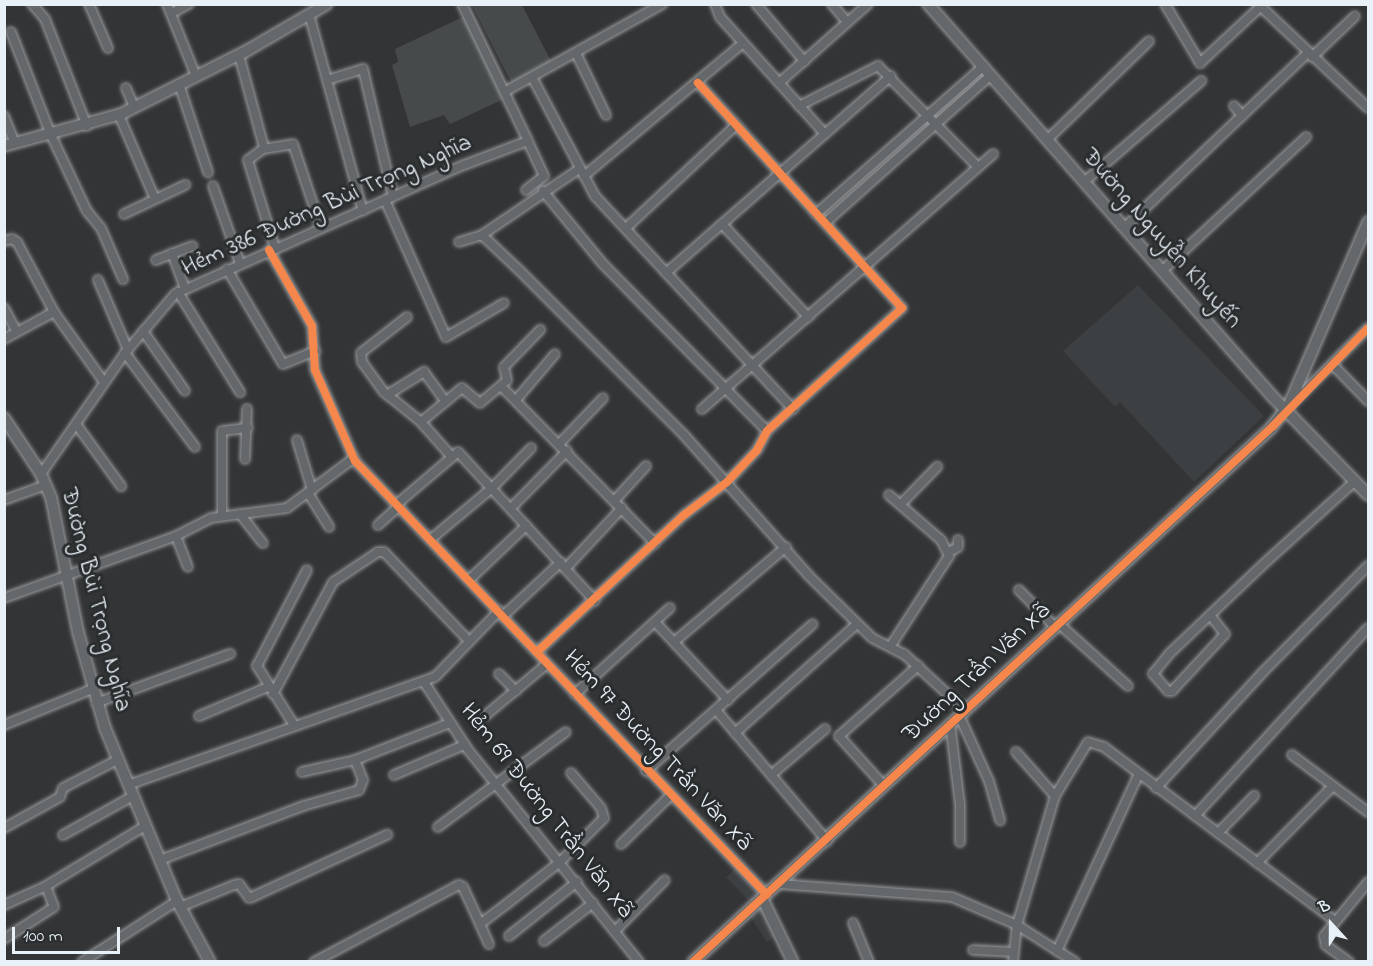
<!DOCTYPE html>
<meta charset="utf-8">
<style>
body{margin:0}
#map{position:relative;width:1373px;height:966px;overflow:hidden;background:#333435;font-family:"Indie Flower",sans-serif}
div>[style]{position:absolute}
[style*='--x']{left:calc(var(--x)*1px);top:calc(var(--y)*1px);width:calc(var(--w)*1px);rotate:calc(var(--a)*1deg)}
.built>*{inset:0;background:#3d4042;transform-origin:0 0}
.green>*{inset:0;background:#464a4b}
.roads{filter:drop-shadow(0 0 2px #999b9e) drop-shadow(0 0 2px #999b9e)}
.street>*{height:8px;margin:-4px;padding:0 4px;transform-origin:4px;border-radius:4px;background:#64686b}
.secondary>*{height:10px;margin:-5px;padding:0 5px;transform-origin:5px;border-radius:5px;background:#64686b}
.cycleway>*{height:8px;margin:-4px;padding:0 4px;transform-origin:4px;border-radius:4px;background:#f5874c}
span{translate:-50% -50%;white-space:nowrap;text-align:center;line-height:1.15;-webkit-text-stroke:6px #2a2d2e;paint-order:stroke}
.street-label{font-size:24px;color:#e8f1f8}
.frame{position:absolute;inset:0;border:6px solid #e8f1f8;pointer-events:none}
.north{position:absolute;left:1301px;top:894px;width:60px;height:60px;-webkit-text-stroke:4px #2a2d2e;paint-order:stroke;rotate:339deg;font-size:16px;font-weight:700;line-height:24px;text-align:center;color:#e8f1f8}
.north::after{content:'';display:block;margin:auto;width:21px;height:27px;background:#e8f1f8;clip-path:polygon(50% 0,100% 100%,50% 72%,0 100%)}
.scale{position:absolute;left:12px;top:927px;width:108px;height:27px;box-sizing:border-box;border:3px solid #e8f1f8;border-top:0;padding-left:8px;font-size:18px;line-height:21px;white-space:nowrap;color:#e8f1f8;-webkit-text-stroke:4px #2a2d2e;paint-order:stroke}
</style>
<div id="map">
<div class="built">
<div style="clip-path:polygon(1138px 285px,1264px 416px,1194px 482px,1120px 402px,1115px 407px,1063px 351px)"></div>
<div style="left:737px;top:867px;width:37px;height:15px;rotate:46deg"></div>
<div style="clip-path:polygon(761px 906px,776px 936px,767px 942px,750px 916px)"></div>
</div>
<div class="green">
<div style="clip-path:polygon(472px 5px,522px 5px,552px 63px,512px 84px)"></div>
<div style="clip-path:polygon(465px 16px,506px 98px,450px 124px,444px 115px,410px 127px,392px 65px,398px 62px,395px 49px)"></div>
</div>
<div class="roads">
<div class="street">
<div style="--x:32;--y:4;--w:20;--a:49"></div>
<div style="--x:45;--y:19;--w:115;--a:68.6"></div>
<div style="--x:89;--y:4;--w:48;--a:66.6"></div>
<div style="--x:167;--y:4;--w:78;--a:68.1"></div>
<div style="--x:715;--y:4;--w:14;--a:69"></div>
<div style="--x:720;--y:17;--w:157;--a:48.1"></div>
<div style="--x:756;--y:4;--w:75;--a:49.9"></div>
<div style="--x:832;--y:4;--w:23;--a:50"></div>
<div style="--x:1165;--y:4;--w:69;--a:59.3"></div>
<div style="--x:1200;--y:63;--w:82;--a:-43"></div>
<div style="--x:1258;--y:4;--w:151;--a:43.4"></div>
<div style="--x:172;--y:13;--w:19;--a:-28"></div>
<div style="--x:309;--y:14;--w:204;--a:74.7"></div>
<div style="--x:11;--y:32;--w:110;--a:68.8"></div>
<div style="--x:51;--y:135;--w:84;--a:64.7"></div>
<div style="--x:87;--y:211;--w:22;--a:51"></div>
<div style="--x:101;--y:228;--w:56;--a:66.7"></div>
<div style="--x:576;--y:53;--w:69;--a:64.2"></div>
<div style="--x:239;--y:55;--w:92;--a:74.9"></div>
<div style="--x:1312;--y:57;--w:59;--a:-43.6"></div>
<div style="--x:532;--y:77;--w:135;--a:62.1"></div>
<div style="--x:595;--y:196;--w:291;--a:47.1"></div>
<div style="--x:327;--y:80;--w:38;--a:-17"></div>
<div style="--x:363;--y:69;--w:131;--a:76.8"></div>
<div style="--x:779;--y:83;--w:119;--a:-41.6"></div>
<div style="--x:179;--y:84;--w:93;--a:71.8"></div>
<div style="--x:126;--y:88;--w:21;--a:67"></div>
<div style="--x:506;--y:91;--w:179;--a:-29.1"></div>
<div style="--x:799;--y:106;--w:89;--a:-26.9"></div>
<div style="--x:878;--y:66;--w:142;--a:45.3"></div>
<div style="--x:1234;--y:106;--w:13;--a:51"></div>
<div style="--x:119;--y:115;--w:91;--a:66.8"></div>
<div style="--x:4;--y:116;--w:29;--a:68"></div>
<div style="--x:1047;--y:140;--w:142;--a:-44.1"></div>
<div style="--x:584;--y:176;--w:207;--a:-39.9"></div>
<div style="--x:1084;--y:182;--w:155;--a:-40.8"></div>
<div style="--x:213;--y:186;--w:82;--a:70.7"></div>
<div style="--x:526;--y:190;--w:23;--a:-38"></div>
<div style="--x:544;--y:176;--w:38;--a:-115"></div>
<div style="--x:543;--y:191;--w:94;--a:50.6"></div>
<div style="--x:603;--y:264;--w:234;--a:45.5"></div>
<div style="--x:385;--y:200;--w:150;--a:66"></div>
<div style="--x:446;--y:337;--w:67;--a:-30.4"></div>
<div style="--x:124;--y:214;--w:68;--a:-25.4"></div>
<div style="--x:816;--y:214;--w:224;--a:-41.4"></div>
<div style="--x:825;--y:223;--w:222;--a:-41.7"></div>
<div style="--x:722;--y:224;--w:127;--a:47.2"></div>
<div style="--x:626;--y:228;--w:151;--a:-43.1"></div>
<div style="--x:1124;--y:228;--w:254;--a:-43.6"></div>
<div style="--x:482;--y:235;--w:117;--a:-34.2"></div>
<div style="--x:4;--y:241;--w:8;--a:-14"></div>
<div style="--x:12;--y:239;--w:6;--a:31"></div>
<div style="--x:17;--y:242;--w:79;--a:62.1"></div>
<div style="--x:54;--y:312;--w:86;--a:54.5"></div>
<div style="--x:459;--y:242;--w:24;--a:-17"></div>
<div style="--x:482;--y:235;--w:50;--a:43.4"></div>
<div style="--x:518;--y:269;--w:235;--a:45"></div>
<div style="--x:684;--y:435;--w:188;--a:48.4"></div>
<div style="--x:809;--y:576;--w:88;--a:44.5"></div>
<div style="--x:872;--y:638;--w:36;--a:27"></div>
<div style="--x:904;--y:654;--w:83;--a:42.6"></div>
<div style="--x:275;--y:248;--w:92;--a:-107.1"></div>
<div style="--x:248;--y:160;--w:19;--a:-36"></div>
<div style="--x:263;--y:149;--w:30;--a:-9"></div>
<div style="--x:293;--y:144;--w:89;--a:71.6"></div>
<div style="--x:269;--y:250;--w:87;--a:60.5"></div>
<div style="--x:312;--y:326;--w:44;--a:86.1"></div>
<div style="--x:315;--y:370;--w:99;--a:66.3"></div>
<div style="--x:355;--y:461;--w:598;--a:46.49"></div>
<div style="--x:172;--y:253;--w:37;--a:70"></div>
<div style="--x:156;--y:260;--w:39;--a:-21"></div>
<div style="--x:227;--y:269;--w:110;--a:59.5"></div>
<div style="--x:283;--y:364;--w:35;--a:-22"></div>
<div style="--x:1162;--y:271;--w:197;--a:-42.9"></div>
<div style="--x:666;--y:273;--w:299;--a:-41.2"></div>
<div style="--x:98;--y:280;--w:76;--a:66.8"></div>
<div style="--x:178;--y:292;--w:118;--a:58.2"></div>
<div style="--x:4;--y:308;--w:27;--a:62"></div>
<div style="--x:407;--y:317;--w:58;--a:142"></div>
<div style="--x:361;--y:353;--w:9;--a:84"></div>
<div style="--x:362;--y:362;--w:37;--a:54"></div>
<div style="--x:384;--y:392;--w:48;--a:39"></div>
<div style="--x:421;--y:422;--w:45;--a:48.6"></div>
<div style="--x:143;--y:331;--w:73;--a:55"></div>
<div style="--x:4;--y:339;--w:57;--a:-28.4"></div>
<div style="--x:125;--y:353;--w:117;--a:53.3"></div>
<div style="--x:1332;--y:364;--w:52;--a:45.8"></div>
<div style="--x:501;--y:386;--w:220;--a:45.6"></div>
<div style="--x:387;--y:395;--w:44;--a:-31.9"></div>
<div style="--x:424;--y:372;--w:36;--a:54"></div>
<div style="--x:516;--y:400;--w:60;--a:-49.7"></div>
<div style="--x:1291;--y:405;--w:109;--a:-45"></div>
<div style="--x:702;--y:409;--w:387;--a:-41.2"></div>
<div style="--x:421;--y:422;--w:53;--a:-39.7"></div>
<div style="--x:462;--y:388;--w:23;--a:40"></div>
<div style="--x:480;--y:403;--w:35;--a:-40"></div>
<div style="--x:507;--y:380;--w:13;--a:-103"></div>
<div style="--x:504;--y:367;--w:52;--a:-45.8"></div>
<div style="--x:76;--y:424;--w:77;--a:54"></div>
<div style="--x:297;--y:440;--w:52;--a:73.3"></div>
<div style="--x:560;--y:443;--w:62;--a:-46.3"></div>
<div style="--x:245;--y:459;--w:50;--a:-87.7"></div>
<div style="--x:41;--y:474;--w:147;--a:-55.2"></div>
<div style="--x:125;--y:353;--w:77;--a:-49.7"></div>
<div style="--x:175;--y:294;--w:316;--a:-24.1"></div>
<div style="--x:464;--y:165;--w:68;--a:-20.6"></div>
<div style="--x:528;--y:141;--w:152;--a:-115.7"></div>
<div style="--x:308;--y:493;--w:40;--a:58"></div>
<div style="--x:889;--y:495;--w:69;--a:40.9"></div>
<div style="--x:941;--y:540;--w:18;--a:63"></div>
<div style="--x:949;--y:556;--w:108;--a:123"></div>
<div style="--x:4;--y:500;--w:45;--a:-19.7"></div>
<div style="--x:615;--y:500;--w:46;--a:-47.6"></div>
<div style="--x:397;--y:504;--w:80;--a:-40.4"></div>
<div style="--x:458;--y:452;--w:202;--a:47.4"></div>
<div style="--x:901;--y:504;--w:52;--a:-45.8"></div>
<div style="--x:511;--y:508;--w:80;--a:-45.5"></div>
<div style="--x:240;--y:514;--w:37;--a:52"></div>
<div style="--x:222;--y:516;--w:85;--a:-90"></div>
<div style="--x:222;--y:431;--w:26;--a:-7"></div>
<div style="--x:378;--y:525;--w:28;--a:-42"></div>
<div style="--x:176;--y:536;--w:33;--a:69"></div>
<div style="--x:431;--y:539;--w:80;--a:-39.9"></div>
<div style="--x:492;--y:488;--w:56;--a:-45.7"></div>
<div style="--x:949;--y:552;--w:10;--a:-29"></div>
<div style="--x:958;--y:547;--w:7;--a:-90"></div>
<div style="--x:566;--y:568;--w:82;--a:-47"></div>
<div style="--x:469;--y:580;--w:79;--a:-43.5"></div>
<div style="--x:1019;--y:590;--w:52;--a:45.8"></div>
<div style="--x:4;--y:598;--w:183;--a:-19.8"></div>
<div style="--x:176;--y:536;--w:39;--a:-27"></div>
<div style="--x:211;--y:518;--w:77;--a:-7.5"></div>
<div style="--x:287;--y:508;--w:84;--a:-36.7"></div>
<div style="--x:1210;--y:615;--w:24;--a:52"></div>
<div style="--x:1225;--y:634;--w:78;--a:132.9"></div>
<div style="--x:1172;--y:691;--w:4;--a:180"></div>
<div style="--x:1168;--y:691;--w:23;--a:-131"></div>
<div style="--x:1153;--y:674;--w:27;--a:-51"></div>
<div style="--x:1170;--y:653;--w:55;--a:-43.5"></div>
<div style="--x:1210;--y:615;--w:80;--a:-43.5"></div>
<div style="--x:1268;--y:560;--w:118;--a:-42.2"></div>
<div style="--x:503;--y:616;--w:79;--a:-43"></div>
<div style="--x:655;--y:622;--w:107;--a:46.9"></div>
<div style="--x:1058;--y:623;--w:94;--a:42"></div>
<div style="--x:674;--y:642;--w:147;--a:-40.3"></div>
<div style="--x:537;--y:652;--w:201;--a:-43"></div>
<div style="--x:684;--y:515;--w:54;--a:-37.5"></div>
<div style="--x:727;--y:482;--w:44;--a:-46.8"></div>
<div style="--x:757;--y:450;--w:21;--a:-62"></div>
<div style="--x:767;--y:431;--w:183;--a:-42.3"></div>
<div style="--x:902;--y:308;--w:304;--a:-132.2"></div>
<div style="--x:499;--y:674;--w:24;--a:45"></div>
<div style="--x:424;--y:682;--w:82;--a:56.9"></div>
<div style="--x:469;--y:751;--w:271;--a:51.1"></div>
<div style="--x:273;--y:694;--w:127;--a:-61.8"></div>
<div style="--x:333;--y:582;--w:54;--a:-33.7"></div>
<div style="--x:378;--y:552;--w:6;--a:0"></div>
<div style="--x:384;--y:552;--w:123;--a:46.3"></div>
<div style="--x:575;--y:694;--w:128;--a:-42.2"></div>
<div style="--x:96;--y:703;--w:143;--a:-20.1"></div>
<div style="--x:716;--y:710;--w:172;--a:49.7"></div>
<div style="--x:486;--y:715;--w:80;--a:-39.9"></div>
<div style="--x:959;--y:715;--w:72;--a:65.6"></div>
<div style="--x:989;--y:781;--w:41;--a:74.2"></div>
<div style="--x:199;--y:716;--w:75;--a:-22.8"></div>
<div style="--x:950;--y:723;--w:82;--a:83"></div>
<div style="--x:960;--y:804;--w:38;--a:90"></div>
<div style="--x:4;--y:725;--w:95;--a:-22.2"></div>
<div style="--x:294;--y:725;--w:70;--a:-122.1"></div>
<div style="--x:257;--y:666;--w:108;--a:-62.5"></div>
<div style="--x:735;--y:733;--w:164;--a:-41.8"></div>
<div style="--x:1016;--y:752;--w:59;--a:48.4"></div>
<div style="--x:1292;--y:755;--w:95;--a:36.9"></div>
<div style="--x:646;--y:771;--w:222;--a:-41.4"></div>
<div style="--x:302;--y:772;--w:54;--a:-12.8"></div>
<div style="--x:394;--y:775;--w:76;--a:-23.2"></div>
<div style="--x:771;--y:775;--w:71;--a:-40.4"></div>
<div style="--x:128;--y:785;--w:325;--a:-19.4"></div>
<div style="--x:435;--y:677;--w:92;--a:-45.9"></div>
<div style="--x:884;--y:786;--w:67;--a:-132"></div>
<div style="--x:839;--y:736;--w:106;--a:-41.5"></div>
<div style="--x:1156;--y:788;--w:156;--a:-47.3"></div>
<div style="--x:1262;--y:673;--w:151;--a:-45.3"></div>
<div style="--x:1195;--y:816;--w:255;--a:-47.4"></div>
<div style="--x:438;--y:827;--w:159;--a:-36.6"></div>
<div style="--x:4;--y:828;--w:64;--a:-29"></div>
<div style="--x:60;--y:797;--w:9;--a:-72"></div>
<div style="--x:63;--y:788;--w:61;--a:-27.4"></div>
<div style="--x:1218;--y:833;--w:52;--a:-45.8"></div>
<div style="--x:63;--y:835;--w:80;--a:-29.1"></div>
<div style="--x:621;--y:844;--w:70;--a:-44.4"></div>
<div style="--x:160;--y:860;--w:153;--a:-20.7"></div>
<div style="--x:303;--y:806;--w:58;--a:-15.9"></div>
<div style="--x:359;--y:790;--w:11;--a:-68"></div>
<div style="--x:363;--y:780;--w:22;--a:-112"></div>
<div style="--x:355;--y:760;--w:102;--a:-21.3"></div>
<div style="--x:1257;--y:863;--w:108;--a:-45.4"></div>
<div style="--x:779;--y:884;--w:173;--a:4.3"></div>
<div style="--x:952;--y:897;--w:71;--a:23.3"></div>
<div style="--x:1017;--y:925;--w:69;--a:32.5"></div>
<div style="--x:4;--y:905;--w:46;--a:-24.3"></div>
<div style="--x:180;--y:907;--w:58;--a:-22.2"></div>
<div style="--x:234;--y:885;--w:5;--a:-11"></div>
<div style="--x:239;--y:884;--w:17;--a:54"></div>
<div style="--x:249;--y:898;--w:3;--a:-18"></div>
<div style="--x:252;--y:897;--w:149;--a:-24.7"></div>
<div style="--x:853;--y:923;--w:42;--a:67.7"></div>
<div style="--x:480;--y:924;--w:22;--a:66"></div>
<div style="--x:615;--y:931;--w:71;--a:-45.6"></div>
<div style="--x:509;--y:936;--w:87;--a:-38.5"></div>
<div style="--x:4;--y:939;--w:59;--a:-32.6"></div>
<div style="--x:54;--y:907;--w:22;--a:-111"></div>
<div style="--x:46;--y:886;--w:116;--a:-31.2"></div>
<div style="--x:544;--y:941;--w:62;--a:-37.8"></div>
<div style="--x:973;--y:950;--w:41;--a:2.8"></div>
<div style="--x:1057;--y:951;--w:193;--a:-65.2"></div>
<div style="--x:82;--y:962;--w:113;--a:-32.7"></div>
<div style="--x:314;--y:962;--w:164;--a:-28"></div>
<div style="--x:459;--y:885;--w:4;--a:27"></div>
<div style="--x:463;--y:887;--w:41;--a:65.3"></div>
<div style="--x:480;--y:924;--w:35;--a:-37"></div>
<div style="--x:508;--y:903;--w:66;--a:-38.3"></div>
<div style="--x:560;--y:862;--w:62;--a:-45"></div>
<div style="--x:604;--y:818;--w:10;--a:-107"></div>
<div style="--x:601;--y:808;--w:46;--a:-130.6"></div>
<div style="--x:1013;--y:962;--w:37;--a:-84"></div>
<div style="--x:1017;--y:925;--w:134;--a:-73.6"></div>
<div style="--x:1055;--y:796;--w:63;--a:-58.6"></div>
<div style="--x:1088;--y:742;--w:17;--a:17"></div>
<div style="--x:1104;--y:747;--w:289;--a:37"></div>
<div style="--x:1349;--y:962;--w:29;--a:-144"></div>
<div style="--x:1326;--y:945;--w:9;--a:-103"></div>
<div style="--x:1324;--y:936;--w:70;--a:-50.8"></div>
</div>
<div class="secondary">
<div style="--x:928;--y:4;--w:522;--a:48.73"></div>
<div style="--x:1272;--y:396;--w:138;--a:45.9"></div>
<div style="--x:4;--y:146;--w:121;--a:-15.3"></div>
<div style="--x:121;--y:114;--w:142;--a:-26.7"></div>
<div style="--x:248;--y:50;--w:91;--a:-30.2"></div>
<div style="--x:1288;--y:407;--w:202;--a:-66.6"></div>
<div style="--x:4;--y:418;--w:67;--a:56.5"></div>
<div style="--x:41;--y:474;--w:25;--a:67"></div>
<div style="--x:51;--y:497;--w:138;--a:78.7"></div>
<div style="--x:78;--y:632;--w:100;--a:74.3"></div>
<div style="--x:105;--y:728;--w:187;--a:67.4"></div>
<div style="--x:177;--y:901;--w:69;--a:61.6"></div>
<div style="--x:763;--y:900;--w:69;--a:64.2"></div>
<div style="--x:693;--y:962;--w:787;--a:-42.73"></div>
<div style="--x:1271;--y:428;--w:23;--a:-52"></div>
</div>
</div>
<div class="cycleway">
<div style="--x:269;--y:250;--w:87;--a:60.5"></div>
<div style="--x:312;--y:326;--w:44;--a:86.1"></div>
<div style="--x:315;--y:370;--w:99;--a:66.3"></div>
<div style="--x:355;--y:461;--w:598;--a:46.49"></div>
<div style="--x:537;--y:652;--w:201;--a:-43"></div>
<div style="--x:684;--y:515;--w:54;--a:-37.5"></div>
<div style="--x:727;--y:482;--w:44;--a:-46.8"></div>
<div style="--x:757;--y:450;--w:21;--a:-62"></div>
<div style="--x:767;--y:431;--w:183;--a:-42.3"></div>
<div style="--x:902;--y:308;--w:304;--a:-132.2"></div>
<div style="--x:693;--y:962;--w:790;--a:-42.74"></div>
<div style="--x:1273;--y:426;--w:136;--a:-45.9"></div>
</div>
<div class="street-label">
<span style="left:327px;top:206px;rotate:-24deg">Hẻm 386 Đường Bùi Trọng Nghĩa</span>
<span style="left:1161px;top:239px;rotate:49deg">Đường Nguyễn Khuyến</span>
<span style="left:95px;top:600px;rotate:76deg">Đường Bùi Trọng Nghĩa</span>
<span style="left:977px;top:673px;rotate:-43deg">Đường Trần Văn Xã</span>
<span style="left:657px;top:751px;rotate:47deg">Hẻm 97 Đường Trần Văn Xã</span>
<span style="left:546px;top:811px;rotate:52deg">Hẻm 69 Đường Trần Văn Xã</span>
</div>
<div class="frame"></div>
<div class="north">B</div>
<div class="scale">100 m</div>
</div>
